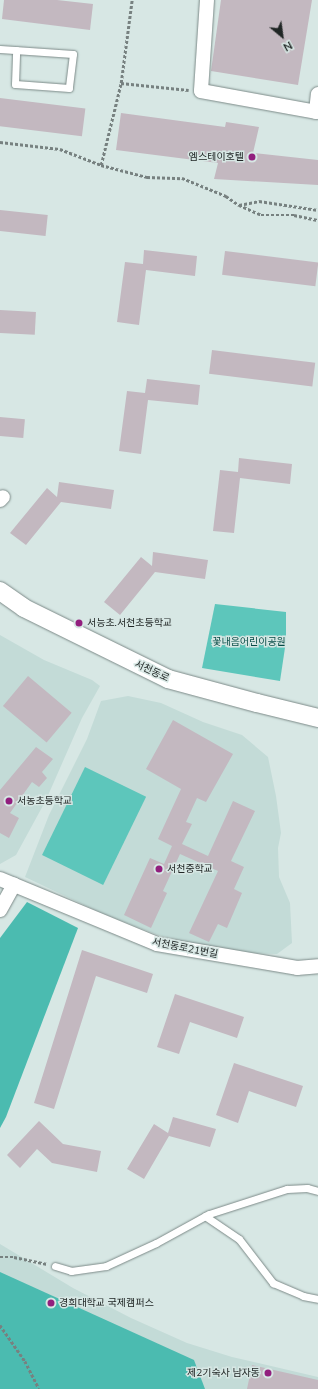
<!DOCTYPE html>
<meta charset="utf-8">
<style>
body{margin:0}
#map{position:relative;width:318px;height:1389px;overflow:hidden;background:#d7e7e4;font-family:Mulish,"Noto Sans KR",sans-serif}
div>[style]{position:absolute}
[style*='--x']{left:calc(var(--x)*1px);top:calc(var(--y)*1px);width:calc(var(--w)*1px);rotate:calc(var(--a)*1deg)}
.built>*{inset:0;background:#c3dbd7}
.green>*{inset:0;background:#5dc6bb;transform-origin:0 0}
.forest>*{inset:0;background:#4bbbb0}
.building>*{inset:0;background:#c3b8c0;transform-origin:0 0}
.path>*{height:2.5px;margin-top:-1.25px;transform-origin:0;background:repeating-linear-gradient(90deg,#778180 0 3px,transparent 0 5px)}
.roads{filter:drop-shadow(0 0 1px #7c8a88) drop-shadow(0 0 1px #7c8a88)}
.service>*{height:7px;margin:-3.5px;padding:0 3.5px;transform-origin:3.5px;border-radius:3.5px;background:#fff}
.minor>*{height:14px;margin:-7px;padding:0 7px;transform-origin:7px;border-radius:7px;background:#fff}
.tertiary>*{height:18px;margin:-9px;padding:0 9px;transform-origin:9px;border-radius:9px;background:#fff}
.dots>*{width:11px;height:11px;translate:-50% -50%;box-sizing:border-box;border:2px solid #d7e7e4;border-radius:50%}
span{translate:-50% -50%;white-space:nowrap;text-align:center;line-height:1.15;-webkit-text-stroke:3px #d7e7e4;paint-order:stroke}
.poi-label{font-size:10px;color:#202625}
.right{translate:-100% -50%;text-align:right}
.left{translate:0 -50%;text-align:left}
.park-label{font-size:10px;color:#054b45}
.street-label{font-size:10px;color:#202625}
.north{position:absolute;left:262px;top:16px;width:40px;height:40px;-webkit-text-stroke:3px #d7e7e4;paint-order:stroke;rotate:151deg;font-size:11px;font-weight:700;line-height:16px;text-align:center;color:#202625}
.north::after{content:'';display:block;margin:auto;width:14px;height:18px;background:#202625;clip-path:polygon(50% 0,100% 100%,50% 72%,0 100%)}
</style>
<div id="map">
<div class="built">
<div style="clip-path:polygon(0 635px,44px 660px,92px 680px,100px 686px,82px 718px,46px 800px,16px 855px,0 864px)"></div>
<div style="clip-path:polygon(128px 696px,161px 703px,203px 722px,242px 735px,268px 757px,276px 796px,281px 833px,278px 848px,279px 877px,290px 903px,292px 943px,277px 954px,246px 953px,197px 944px,158px 935px,101px 913px,25px 877px,49px 815px,87px 739px,101px 701px)"></div>
<div style="clip-path:polygon(0 1244px,73px 1288px,131px 1318px,187px 1343px,232px 1357px,318px 1377px,318px 1389px,0 1389px)"></div>
</div>
<div class="green">
<div style="clip-path:polygon(215px 604px,286px 612px,286px 641px,280px 681px,202px 668px)"></div>
<div style="left:85px;top:767px;width:68px;height:98px;rotate:26deg"></div>
</div>
<div class="forest">
<div style="clip-path:polygon(27px 902px,78px 928px,6px 1117px,0 1128px,0 938px)"></div>
<div style="clip-path:polygon(0 1272px,194px 1360px,205px 1389px,0 1389px)"></div>
</div>
<div class="building">
<div style="clip-path:polygon(4px 0,57px 0,93px 4px,90px 30px,2px 19px)"></div>
<div style="clip-path:polygon(221px 0,312px 0,298px 85px,211px 71px)"></div>
<div style="left:0;top:98px;width:86px;height:28px;rotate:7deg"></div>
<div style="clip-path:polygon(121px 113px,225px 127px,226px 122px,259px 127px,253px 153px,318px 160px,318px 185px,214px 179px,218px 163px,116px 150px)"></div>
<div style="left:0;top:210px;width:48px;height:21px;rotate:6deg"></div>
<div style="clip-path:polygon(144px 250px,197px 256px,195px 276px,146px 270px,139px 325px,117px 322px,125px 262px,143px 264px)"></div>
<div style="left:225px;top:251px;width:94px;height:24px;rotate:7deg"></div>
<div style="left:0;top:310px;width:36px;height:23px;rotate:3deg"></div>
<div style="left:212px;top:350px;width:104px;height:24px;rotate:7deg"></div>
<div style="clip-path:polygon(147px 379px,200px 385px,198px 405px,148px 400px,141px 454px,119px 451px,127px 391px,145px 393px)"></div>
<div style="left:0;top:417px;width:25px;height:19px;rotate:5deg"></div>
<div style="clip-path:polygon(239px 458px,292px 464px,290px 484px,240px 478px,234px 533px,213px 531px,220px 470px,238px 472px)"></div>
<div style="clip-path:polygon(59px 482px,114px 490px,111px 509px,61px 502px,26px 545px,10px 533px,47px 488px,57px 497px)"></div>
<div style="clip-path:polygon(153px 552px,208px 560px,205px 579px,155px 572px,120px 615px,104px 602px,141px 557px,152px 566px)"></div>
<div style="left:28px;top:676px;width:57px;height:39px;rotate:40deg"></div>
<div style="clip-path:polygon(173px 720px,233px 754px,206px 802px,197px 798px,186px 822px,192px 824px,182px 844px,208px 856px,233px 801px,255px 811px,231px 861px,244px 867px,234px 889px,242px 893px,227px 928px,218px 924px,209px 942px,189px 933px,218px 871px,180px 854px,163px 891px,167px 893px,151px 928px,124px 915px,150px 858px,164px 864px,172px 846px,158px 839px,181px 789px,146px 769px)"></div>
<div style="clip-path:polygon(36px 747px,53px 759px,42px 772px,47px 778px,39px 787px,32px 782px,10px 813px,19px 818px,9px 838px,0 833px,0 790px)"></div>
<div style="clip-path:polygon(82px 950px,153px 974px,147px 993px,96px 976px,54px 1109px,34px 1103px)"></div>
<div style="clip-path:polygon(175px 994px,244px 1017px,237px 1038px,190px 1022px,179px 1054px,157px 1047px)"></div>
<div style="clip-path:polygon(234px 1063px,303px 1086px,296px 1107px,249px 1091px,238px 1123px,216px 1115px)"></div>
<div style="clip-path:polygon(173px 1117px,216px 1129px,210px 1147px,169px 1136px,144px 1179px,127px 1169px,154px 1124px,168px 1133px)"></div>
<div style="clip-path:polygon(39px 1121px,63px 1144px,101px 1151px,97px 1172px,52px 1163px,37px 1149px,20px 1168px,7px 1155px)"></div>
<div style="clip-path:polygon(252px 1365px,318px 1380px,318px 1389px,247px 1389px)"></div>
</div>
<div class="path">
<div style="--x:121;--y:83;--w:68;--a:5.9"></div>
<div style="--x:0;--y:142;--w:60;--a:6.7"></div>
<div style="--x:60;--y:149;--w:44;--a:21.3"></div>
<div style="--x:101;--y:165;--w:48;--a:14.6"></div>
<div style="--x:147;--y:177;--w:35;--a:2"></div>
<div style="--x:182;--y:178;--w:48;--a:22.2"></div>
<div style="--x:226;--y:196;--w:16;--a:35"></div>
<div style="--x:239;--y:205;--w:20;--a:-11"></div>
<div style="--x:259;--y:201;--w:60;--a:8.7"></div>
<div style="--x:101;--y:165;--w:84;--a:-76.3"></div>
<div style="--x:121;--y:83;--w:84;--a:-82.5"></div>
<div style="--x:239;--y:205;--w:24;--a:24"></div>
<div style="--x:261;--y:215;--w:33;--a:0"></div>
<div style="--x:294;--y:215;--w:25;--a:12"></div>
<div style="--x:0;--y:1257;--w:14;--a:0"></div>
<div style="--x:14;--y:1257;--w:34;--a:12"></div>
<div style="--x:0;--y:1325;--w:44;--a:55.2"></div>
<div style="--x:25;--y:1361;--w:31;--a:63"></div>
</div>
<div class="roads">
<div class="service">
<div style="--x:0;--y:49;--w:73;--a:3.9"></div>
<div style="--x:73;--y:54;--w:34;--a:97"></div>
<div style="--x:69;--y:88;--w:54;--a:-175.8"></div>
<div style="--x:15;--y:84;--w:34;--a:-88"></div>
<div style="--x:205;--y:1216;--w:41;--a:34.1"></div>
<div style="--x:239;--y:1239;--w:56;--a:52.3"></div>
<div style="--x:273;--y:1283;--w:33;--a:23"></div>
<div style="--x:303;--y:1296;--w:15;--a:11"></div>
<div style="--x:55;--y:1266;--w:17;--a:17"></div>
<div style="--x:71;--y:1271;--w:35;--a:-8"></div>
<div style="--x:106;--y:1266;--w:55;--a:-24.7"></div>
<div style="--x:156;--y:1243;--w:60;--a:-28.7"></div>
<div style="--x:209;--y:1214;--w:82;--a:-17.8"></div>
<div style="--x:287;--y:1189;--w:20;--a:-3"></div>
<div style="--x:307;--y:1188;--w:11;--a:15"></div>
</div>
<div class="minor">
<div style="--x:207;--y:0;--w:91;--a:93.8"></div>
<div style="--x:201;--y:91;--w:117;--a:10.3"></div>
<div style="--x:316;--y:112;--w:18;--a:-84"></div>
<div style="--x:0;--y:500;--w:4;--a:-45"></div>
<div style="--x:0;--y:879;--w:170;--a:22.5"></div>
<div style="--x:157;--y:944;--w:142;--a:9.7"></div>
<div style="--x:297;--y:968;--w:21;--a:-5"></div>
<div style="--x:0;--y:910;--w:29;--a:-61"></div>
</div>
<div class="tertiary">
<div style="--x:0;--y:591;--w:29;--a:35"></div>
<div style="--x:24;--y:608;--w:161;--a:26.2"></div>
<div style="--x:168;--y:679;--w:92;--a:15.1"></div>
<div style="--x:257;--y:703;--w:63;--a:13.8"></div>
</div>
</div>
<div class="dots">
<div style="left:252px;top:157px;background:#921f7e"></div>
<div style="left:79px;top:623px;background:#921f7e"></div>
<div style="left:9px;top:801px;background:#921f7e"></div>
<div style="left:159px;top:869px;background:#921f7e"></div>
<div style="left:51px;top:1303px;background:#921f7e"></div>
<div style="left:268px;top:1373px;background:#921f7e"></div>
</div>
<div class="poi-label">
<span class="right" style="left:244px;top:157px">엠스테이호텔</span>
<span class="left" style="left:87px;top:623px">서능초.서천초등학교</span>
<span class="left" style="left:17px;top:801px">서농초등학교</span>
<span class="left" style="left:167px;top:869px">서천중학교</span>
<span class="left" style="left:59px;top:1303px">경희대학교 국제캠퍼스</span>
<span class="right" style="left:260px;top:1373px">제2기숙사 남자동</span>
</div>
<div class="park-label">
<span style="left:249px;top:642px">꽃내음어린이공원</span>
</div>
<div class="street-label">
<span style="left:152px;top:671px;rotate:25deg">서천동로</span>
<span style="left:185px;top:948px;rotate:11deg">서천동로21번길</span>
</div>
<div class="north">N</div>
</div>
